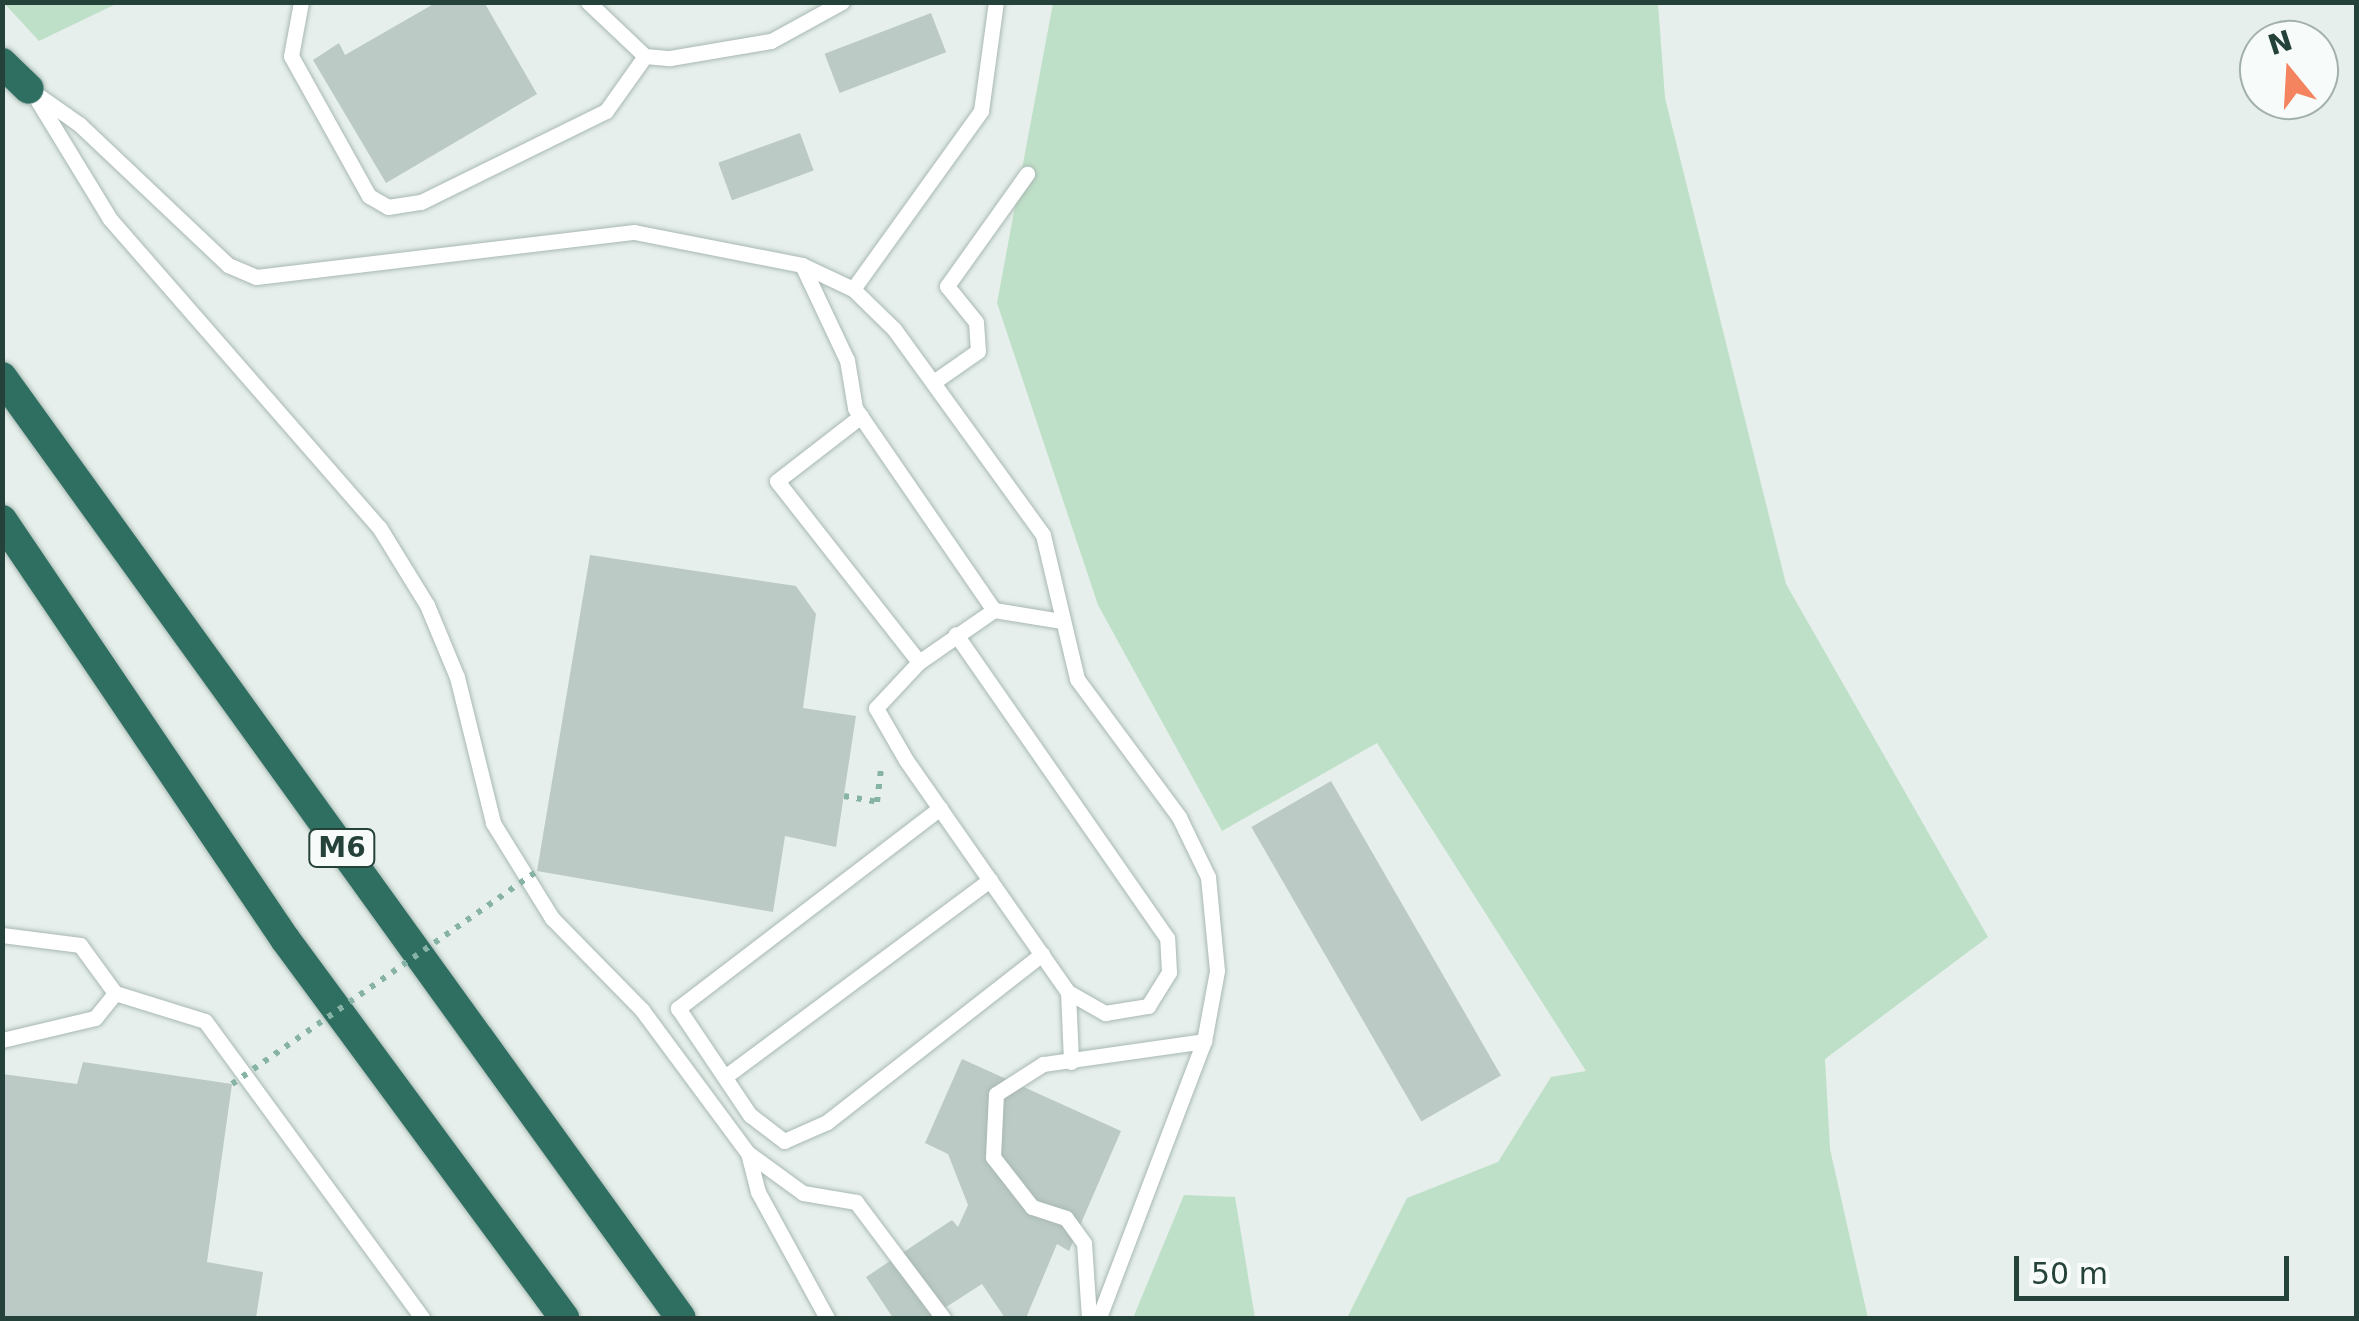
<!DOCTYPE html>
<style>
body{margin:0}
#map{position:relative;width:2359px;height:1321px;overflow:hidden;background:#e6efeb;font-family:"DejaVu Sans",sans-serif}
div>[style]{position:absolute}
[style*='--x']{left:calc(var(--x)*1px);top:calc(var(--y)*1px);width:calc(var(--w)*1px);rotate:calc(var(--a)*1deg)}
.green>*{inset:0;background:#bfe0c8}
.building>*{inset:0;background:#bbcac4;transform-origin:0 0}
.path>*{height:6px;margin-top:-3px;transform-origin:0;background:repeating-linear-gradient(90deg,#86b3a5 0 5px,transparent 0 13px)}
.roads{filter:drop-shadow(0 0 2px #a8b8b2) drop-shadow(0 0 2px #a8b8b2)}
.lane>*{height:15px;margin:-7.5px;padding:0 7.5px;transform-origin:7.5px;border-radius:7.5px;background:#fff}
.highway>*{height:30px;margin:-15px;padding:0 15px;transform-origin:15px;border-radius:15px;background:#2f6f62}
.path-bridge>*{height:6px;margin-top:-3px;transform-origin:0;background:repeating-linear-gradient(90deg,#86b3a5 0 5px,transparent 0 13px)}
span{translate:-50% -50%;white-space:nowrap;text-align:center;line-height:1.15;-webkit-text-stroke:10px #f7fbf9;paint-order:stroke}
.shield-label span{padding:2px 8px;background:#f7fbf9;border:2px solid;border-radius:8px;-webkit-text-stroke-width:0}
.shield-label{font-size:28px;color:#24423a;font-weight:700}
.frame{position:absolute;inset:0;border:5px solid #24423a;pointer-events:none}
.north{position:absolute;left:2239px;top:20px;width:100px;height:100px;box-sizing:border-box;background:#f7fbf9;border:2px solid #a3b1ad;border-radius:50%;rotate:342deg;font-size:28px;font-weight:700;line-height:40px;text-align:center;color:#24423a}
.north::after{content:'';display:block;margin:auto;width:35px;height:45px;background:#f4845f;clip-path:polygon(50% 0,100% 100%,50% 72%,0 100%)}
.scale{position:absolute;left:2014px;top:1256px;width:275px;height:45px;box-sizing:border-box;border:5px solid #24423a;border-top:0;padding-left:12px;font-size:30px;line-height:35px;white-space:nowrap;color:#24423a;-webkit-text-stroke:8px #f7fbf9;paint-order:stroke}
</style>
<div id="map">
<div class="green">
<div style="clip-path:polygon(3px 2px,118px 2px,118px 3px,39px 41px)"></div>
<div style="clip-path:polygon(1053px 3px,1658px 3px,1665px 98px,1786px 584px,1988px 937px,1825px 1059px,1830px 1149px,1868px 1318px,1347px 1318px,1407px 1198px,1498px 1162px,1551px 1077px,1586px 1071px,1377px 743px,1222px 831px,1098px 605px,997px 303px)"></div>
<div style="clip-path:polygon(1184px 1195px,1235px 1197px,1255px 1318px,1133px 1318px)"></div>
</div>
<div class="building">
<div style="clip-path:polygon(437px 2px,484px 2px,537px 94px,386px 183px,313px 60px,339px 43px,345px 55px)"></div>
<div style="left:931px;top:13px;width:42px;height:114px;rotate:69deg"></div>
<div style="left:800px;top:133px;width:40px;height:87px;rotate:70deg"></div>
<div style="clip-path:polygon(590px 555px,796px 586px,816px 614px,803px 708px,856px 716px,836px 847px,785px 836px,773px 912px,537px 871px)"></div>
<div style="left:1331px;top:781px;width:340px;height:92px;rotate:60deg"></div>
<div style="clip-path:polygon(962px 1059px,1121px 1131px,1069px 1251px,1057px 1244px,1026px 1318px,1005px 1318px,982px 1284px,929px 1318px,893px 1318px,866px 1277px,952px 1220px,958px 1227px,968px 1205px,948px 1154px,925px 1143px)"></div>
<div style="clip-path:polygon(83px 1062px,232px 1084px,207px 1262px,263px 1272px,256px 1318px,2px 1318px,2px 1074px,77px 1084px)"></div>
</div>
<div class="path">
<div style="--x:844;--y:796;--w:34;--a:10"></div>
<div style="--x:877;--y:802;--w:34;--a:-83"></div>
</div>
<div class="roads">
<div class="lane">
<div style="--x:301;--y:2;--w:55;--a:100.5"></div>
<div style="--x:291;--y:56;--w:160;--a:60.9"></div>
<div style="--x:369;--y:196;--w:22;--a:30"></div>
<div style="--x:388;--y:207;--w:33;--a:-9"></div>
<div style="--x:421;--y:202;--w:206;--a:-26.2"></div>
<div style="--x:606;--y:111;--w:67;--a:-54.7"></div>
<div style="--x:588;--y:2;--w:79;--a:43.5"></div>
<div style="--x:645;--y:56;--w:25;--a:5"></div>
<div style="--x:670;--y:58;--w:102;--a:-9.6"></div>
<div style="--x:771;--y:41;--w:81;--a:-28.8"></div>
<div style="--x:29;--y:89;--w:61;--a:35"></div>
<div style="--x:79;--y:124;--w:205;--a:43.4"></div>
<div style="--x:228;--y:265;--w:30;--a:23"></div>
<div style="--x:256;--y:277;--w:381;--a:-6.8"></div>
<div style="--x:634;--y:232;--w:171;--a:11.1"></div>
<div style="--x:802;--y:265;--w:56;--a:25.2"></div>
<div style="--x:853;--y:289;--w:57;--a:44.3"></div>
<div style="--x:894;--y:329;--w:254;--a:54.1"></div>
<div style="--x:1043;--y:535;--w:148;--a:76.7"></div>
<div style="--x:1077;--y:679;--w:172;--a:53.5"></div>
<div style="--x:1179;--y:817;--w:67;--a:64.2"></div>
<div style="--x:1208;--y:877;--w:94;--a:84.5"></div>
<div style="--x:1217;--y:971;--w:71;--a:100.5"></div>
<div style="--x:1204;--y:1041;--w:296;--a:110.8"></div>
<div style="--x:38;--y:101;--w:138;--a:58.6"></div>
<div style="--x:110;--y:219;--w:409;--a:48.9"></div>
<div style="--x:379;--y:527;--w:92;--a:58.4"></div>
<div style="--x:427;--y:605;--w:78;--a:67.4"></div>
<div style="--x:457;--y:677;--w:150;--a:76.1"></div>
<div style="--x:493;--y:823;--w:112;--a:58.2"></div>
<div style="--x:552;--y:918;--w:129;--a:45.6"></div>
<div style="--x:642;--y:1010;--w:178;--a:53.5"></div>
<div style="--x:748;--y:1153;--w:68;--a:36"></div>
<div style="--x:803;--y:1193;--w:54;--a:9.6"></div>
<div style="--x:856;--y:1202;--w:145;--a:53.1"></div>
<div style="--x:802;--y:265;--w:105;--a:64.7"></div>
<div style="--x:847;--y:360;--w:49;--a:80.5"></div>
<div style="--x:855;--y:408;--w:245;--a:55.5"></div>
<div style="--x:994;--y:610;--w:69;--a:9.2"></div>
<div style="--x:853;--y:289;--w:219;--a:-54.3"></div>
<div style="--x:981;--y:111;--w:110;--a:-82.2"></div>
<div style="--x:935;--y:381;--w:52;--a:-34.9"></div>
<div style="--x:978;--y:351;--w:29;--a:-94"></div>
<div style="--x:976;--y:322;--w:46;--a:-128.9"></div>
<div style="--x:947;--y:286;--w:138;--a:-54.5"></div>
<div style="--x:861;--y:416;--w:106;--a:142.3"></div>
<div style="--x:777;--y:481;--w:230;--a:51.9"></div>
<div style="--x:919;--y:662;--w:91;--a:-34.7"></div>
<div style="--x:919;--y:662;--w:63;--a:133.1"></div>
<div style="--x:876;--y:708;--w:60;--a:60"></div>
<div style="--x:906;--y:760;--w:283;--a:55.1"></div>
<div style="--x:1068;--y:992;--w:43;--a:29.6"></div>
<div style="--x:1105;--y:1013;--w:44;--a:-9.2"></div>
<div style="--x:1148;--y:1006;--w:40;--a:-58"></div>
<div style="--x:1169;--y:972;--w:34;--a:-93"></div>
<div style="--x:1167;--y:938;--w:370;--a:-124.8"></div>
<div style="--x:940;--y:808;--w:330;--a:142.6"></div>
<div style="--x:678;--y:1008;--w:129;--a:56.1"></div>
<div style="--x:750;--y:1115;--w:43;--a:37.4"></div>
<div style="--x:784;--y:1141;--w:47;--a:-23.8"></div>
<div style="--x:827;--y:1122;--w:273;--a:-38"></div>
<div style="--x:2;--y:935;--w:79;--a:7.3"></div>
<div style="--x:80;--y:945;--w:59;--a:53.9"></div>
<div style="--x:115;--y:993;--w:94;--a:17.3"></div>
<div style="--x:205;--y:1021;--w:368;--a:53.8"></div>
<div style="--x:1068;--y:992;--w:70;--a:87.5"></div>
<div style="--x:2;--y:1040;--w:96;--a:-13.3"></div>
<div style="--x:95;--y:1018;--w:32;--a:-51"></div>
<div style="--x:726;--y:1076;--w:329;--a:-36.6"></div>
<div style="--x:748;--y:1153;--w:40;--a:75.6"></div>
<div style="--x:758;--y:1192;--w:144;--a:61.3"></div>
<div style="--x:1089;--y:1318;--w:75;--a:-93.8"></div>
<div style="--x:1084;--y:1243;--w:31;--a:-126"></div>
<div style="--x:1066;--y:1218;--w:36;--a:-162"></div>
<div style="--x:1032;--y:1207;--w:63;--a:-128"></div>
<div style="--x:993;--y:1157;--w:63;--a:-87.3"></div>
<div style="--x:996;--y:1094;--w:56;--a:-32.6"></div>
<div style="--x:1043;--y:1064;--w:163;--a:-8.1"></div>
</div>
<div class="highway">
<div style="--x:2;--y:63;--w:37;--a:44"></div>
<div style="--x:2;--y:377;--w:1160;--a:54.19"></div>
<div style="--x:2;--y:520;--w:506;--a:55.96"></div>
<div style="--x:285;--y:939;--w:471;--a:53.6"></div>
</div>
</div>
<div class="path-bridge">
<div style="--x:232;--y:1084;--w:372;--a:-34.9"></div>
</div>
<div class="shield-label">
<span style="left:342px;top:848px">M6</span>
</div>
<div class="frame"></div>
<div class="north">N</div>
<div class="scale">50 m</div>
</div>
